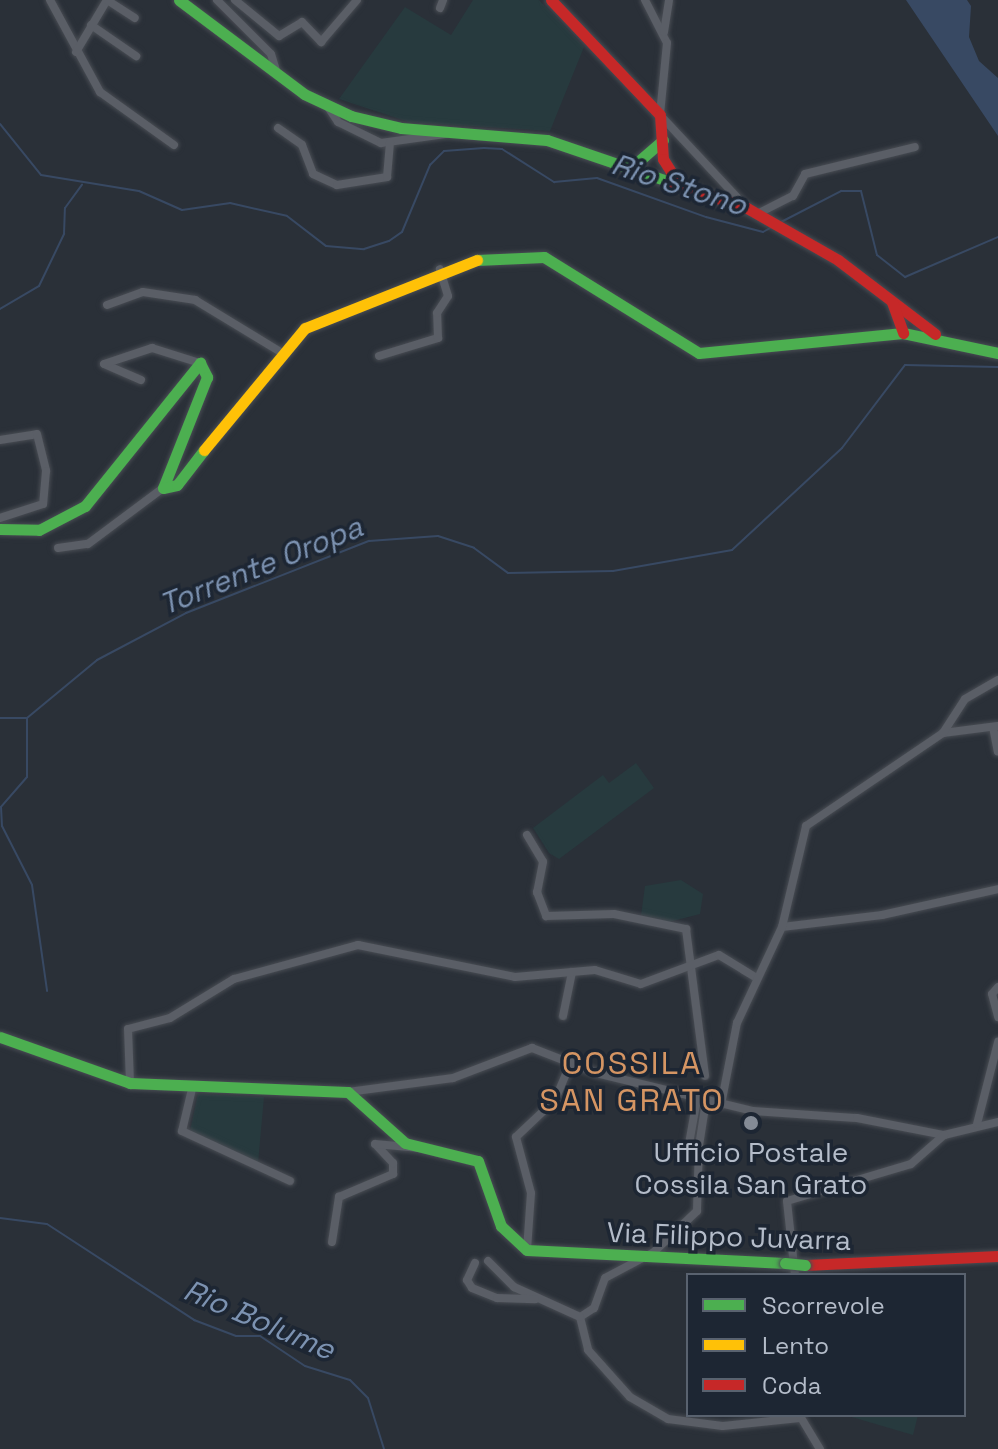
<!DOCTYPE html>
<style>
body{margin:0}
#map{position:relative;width:998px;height:1449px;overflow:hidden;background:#2a3038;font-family:"Space Grotesk",sans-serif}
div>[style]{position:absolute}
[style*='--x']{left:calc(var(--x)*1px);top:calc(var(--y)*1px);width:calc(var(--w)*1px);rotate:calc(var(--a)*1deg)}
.green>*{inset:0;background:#273a3e}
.water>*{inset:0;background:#384963}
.stream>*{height:2px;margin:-1px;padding:0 1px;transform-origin:1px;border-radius:1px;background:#384963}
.roads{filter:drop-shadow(0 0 2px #484c53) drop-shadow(0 0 2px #484c53)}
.street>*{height:8px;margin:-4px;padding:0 4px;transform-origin:4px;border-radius:4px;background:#5a5e66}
.fast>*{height:11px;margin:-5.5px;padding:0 5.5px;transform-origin:5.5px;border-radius:5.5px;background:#4caf50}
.slow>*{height:11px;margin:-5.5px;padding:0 5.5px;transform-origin:5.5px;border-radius:5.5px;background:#ffc107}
.jam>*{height:11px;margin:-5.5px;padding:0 5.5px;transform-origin:5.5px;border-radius:5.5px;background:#c62828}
.bridges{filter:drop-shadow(0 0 2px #484c53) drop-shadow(0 0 2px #484c53)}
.fast-bridge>*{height:11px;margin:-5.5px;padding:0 5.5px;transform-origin:5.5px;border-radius:5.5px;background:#4caf50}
.dots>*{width:22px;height:22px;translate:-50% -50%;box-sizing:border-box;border:4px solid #1d2633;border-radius:50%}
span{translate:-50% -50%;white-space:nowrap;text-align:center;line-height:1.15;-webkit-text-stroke:7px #1d2633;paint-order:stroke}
.poi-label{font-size:28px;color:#b4bcc9}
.street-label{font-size:28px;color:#b4bcc9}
.water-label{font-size:30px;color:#7c92b1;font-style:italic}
.quarter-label{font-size:32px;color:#d59563;letter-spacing:2px}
.legend{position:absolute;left:686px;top:1273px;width:280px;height:144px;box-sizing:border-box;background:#1d2633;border:2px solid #59626f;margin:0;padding:10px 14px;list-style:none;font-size:24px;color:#b4bcc9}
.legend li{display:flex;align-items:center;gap:16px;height:40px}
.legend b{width:40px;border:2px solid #59626f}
</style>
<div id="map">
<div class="green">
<div style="clip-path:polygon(473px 0,539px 0,584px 47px,550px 131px,409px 122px,339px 99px,405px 7px,451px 35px)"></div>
<div style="clip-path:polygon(636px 763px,654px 788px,559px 859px,549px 853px,533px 828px,603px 775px,609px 783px)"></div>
<div style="clip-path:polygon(681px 880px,703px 894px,700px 914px,657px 925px,641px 916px,645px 886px)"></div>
<div style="clip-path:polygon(198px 1094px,264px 1097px,258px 1163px,190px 1131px)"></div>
<div style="clip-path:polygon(845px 1415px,918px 1415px,913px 1435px)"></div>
</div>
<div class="water">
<div style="clip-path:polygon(906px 0,967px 0,971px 6px,969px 37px,979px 61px,998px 78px,998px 136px)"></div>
</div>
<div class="stream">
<div style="--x:0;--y:124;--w:65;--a:51.2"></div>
<div style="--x:41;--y:175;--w:99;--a:9.3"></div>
<div style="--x:139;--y:191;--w:47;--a:23.8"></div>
<div style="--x:182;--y:210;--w:49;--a:-8.3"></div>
<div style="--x:230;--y:203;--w:58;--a:12.8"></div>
<div style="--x:287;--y:216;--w:49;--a:37.6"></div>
<div style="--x:326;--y:246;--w:38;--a:5"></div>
<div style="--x:364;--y:249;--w:26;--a:-18"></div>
<div style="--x:389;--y:241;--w:16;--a:-35"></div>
<div style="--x:402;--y:232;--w:73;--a:-67.3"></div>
<div style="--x:430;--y:165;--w:20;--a:-45"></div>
<div style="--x:444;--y:151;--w:40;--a:-4.3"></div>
<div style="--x:484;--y:148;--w:18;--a:3"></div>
<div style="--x:502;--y:149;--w:62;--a:32.4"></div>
<div style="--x:554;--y:182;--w:43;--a:-5.3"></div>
<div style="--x:597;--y:178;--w:116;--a:19.7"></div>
<div style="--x:706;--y:217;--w:59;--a:14.7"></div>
<div style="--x:763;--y:232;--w:10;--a:-29"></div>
<div style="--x:781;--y:222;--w:68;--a:-27.3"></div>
<div style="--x:841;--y:191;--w:20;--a:0"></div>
<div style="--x:861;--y:191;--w:66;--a:76"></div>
<div style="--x:877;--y:255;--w:36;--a:38"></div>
<div style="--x:905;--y:277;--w:101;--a:-23.3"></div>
<div style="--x:0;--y:309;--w:45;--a:-30.5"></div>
<div style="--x:39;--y:286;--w:58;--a:-64.3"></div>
<div style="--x:64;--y:234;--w:26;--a:-88"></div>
<div style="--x:65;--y:208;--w:29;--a:-54"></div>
<div style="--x:0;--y:718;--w:27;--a:0"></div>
<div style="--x:27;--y:718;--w:91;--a:-39.6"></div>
<div style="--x:97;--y:660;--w:101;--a:-27.8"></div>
<div style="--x:186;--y:613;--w:197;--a:-21.5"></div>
<div style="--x:369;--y:541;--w:69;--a:-4.1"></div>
<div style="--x:438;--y:536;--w:38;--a:18"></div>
<div style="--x:474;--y:548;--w:42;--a:36.3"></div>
<div style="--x:508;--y:573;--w:105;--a:-1.1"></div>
<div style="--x:613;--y:571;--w:121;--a:-10"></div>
<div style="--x:732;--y:550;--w:150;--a:-42.8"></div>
<div style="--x:842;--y:448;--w:104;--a:-52.8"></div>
<div style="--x:905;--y:365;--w:93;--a:1.2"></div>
<div style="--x:27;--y:718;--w:59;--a:90"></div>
<div style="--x:27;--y:777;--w:40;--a:131"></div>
<div style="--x:1;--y:807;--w:19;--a:87"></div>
<div style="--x:2;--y:826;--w:66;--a:63"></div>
<div style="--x:32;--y:885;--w:107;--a:81.9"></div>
<div style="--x:0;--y:1218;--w:47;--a:7.3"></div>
<div style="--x:47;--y:1224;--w:176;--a:33.1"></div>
<div style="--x:194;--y:1320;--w:45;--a:20.9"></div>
<div style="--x:236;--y:1336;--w:24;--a:0"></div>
<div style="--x:260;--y:1336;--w:54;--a:33.7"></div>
<div style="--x:305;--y:1366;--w:47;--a:17.3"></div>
<div style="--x:350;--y:1380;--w:25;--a:45"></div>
<div style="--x:368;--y:1398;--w:53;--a:72.6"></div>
</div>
<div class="roads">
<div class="street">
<div style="--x:50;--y:0;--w:105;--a:61.5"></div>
<div style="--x:100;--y:92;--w:91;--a:35.6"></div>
<div style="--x:217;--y:0;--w:76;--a:45"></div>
<div style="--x:271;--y:54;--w:21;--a:73"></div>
<div style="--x:235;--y:0;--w:57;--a:39.3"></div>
<div style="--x:279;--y:36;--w:27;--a:-31"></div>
<div style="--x:302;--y:22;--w:28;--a:46"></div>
<div style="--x:321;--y:42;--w:55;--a:-49.4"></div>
<div style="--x:645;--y:0;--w:48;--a:62.9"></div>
<div style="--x:667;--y:43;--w:72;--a:95.6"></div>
<div style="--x:660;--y:115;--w:126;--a:46.9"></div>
<div style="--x:440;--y:8;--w:9;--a:-69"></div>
<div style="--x:91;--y:25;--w:55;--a:34.6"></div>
<div style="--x:664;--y:32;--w:32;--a:-81"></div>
<div style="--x:76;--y:52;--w:61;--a:-59.2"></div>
<div style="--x:107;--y:0;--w:33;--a:33"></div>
<div style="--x:328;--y:107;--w:18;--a:56"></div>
<div style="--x:338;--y:122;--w:48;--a:26"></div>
<div style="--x:381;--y:143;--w:72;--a:-8"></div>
<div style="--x:278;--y:128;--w:29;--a:35"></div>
<div style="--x:302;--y:145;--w:31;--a:69"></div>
<div style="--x:313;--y:174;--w:26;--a:25"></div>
<div style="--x:337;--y:185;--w:51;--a:-9.1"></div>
<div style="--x:387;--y:177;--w:35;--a:-85"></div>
<div style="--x:759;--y:213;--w:38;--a:-27"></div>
<div style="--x:793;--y:196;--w:25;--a:-61"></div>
<div style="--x:805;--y:174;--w:113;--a:-13.8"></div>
<div style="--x:107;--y:305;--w:38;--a:-20"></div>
<div style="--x:143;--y:292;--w:53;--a:8.7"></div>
<div style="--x:195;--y:300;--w:98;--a:31.3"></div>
<div style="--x:379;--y:356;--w:62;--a:-17"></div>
<div style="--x:438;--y:338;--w:25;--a:-92"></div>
<div style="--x:437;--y:313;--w:20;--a:-57"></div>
<div style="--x:448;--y:296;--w:28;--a:-107"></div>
<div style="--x:141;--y:380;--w:40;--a:-156.6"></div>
<div style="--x:104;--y:364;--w:51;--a:-18.4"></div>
<div style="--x:152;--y:348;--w:50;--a:17.4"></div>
<div style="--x:0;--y:440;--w:37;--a:-9"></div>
<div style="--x:37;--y:434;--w:38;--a:76"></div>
<div style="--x:46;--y:471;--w:33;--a:95"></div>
<div style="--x:43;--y:504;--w:45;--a:162"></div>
<div style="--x:58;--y:548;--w:30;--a:-8"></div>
<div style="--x:88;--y:544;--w:94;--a:-36.7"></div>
<div style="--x:993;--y:727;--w:25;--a:79"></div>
<div style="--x:943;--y:733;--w:55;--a:-7.3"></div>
<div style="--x:527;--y:835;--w:31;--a:59"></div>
<div style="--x:543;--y:862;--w:31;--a:101"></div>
<div style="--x:537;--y:892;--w:26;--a:69"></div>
<div style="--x:546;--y:916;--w:68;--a:-1.7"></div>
<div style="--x:614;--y:914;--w:74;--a:11.8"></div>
<div style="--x:686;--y:929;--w:148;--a:82.6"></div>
<div style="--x:782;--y:927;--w:101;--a:-6.8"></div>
<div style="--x:882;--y:915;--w:119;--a:-12.6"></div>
<div style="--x:998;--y:987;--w:9;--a:131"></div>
<div style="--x:992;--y:994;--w:24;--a:75"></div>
<div style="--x:563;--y:1016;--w:45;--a:-78.4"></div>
<div style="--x:130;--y:1083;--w:54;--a:-92.1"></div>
<div style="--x:128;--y:1029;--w:43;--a:-14.7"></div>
<div style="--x:170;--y:1018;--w:75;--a:-31.4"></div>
<div style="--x:234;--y:979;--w:129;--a:-15.3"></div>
<div style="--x:358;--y:945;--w:160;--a:11.5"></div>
<div style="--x:515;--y:977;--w:80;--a:-5"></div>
<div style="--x:595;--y:970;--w:48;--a:16.9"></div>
<div style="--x:641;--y:984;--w:83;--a:-20.4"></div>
<div style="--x:719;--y:955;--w:42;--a:31.4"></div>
<div style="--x:192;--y:1089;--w:43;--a:103.4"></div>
<div style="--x:182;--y:1131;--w:119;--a:24.8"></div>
<div style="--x:348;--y:1092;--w:106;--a:-7.6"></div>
<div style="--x:453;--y:1078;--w:85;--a:-20.8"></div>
<div style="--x:532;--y:1048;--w:69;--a:21.3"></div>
<div style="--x:596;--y:1073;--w:162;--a:13.6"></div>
<div style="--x:753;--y:1111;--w:104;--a:3.9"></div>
<div style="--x:857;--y:1118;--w:89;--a:11.1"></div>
<div style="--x:944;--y:1135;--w:56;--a:-13.5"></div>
<div style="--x:697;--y:1099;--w:46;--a:100.1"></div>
<div style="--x:689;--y:1144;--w:10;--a:11"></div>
<div style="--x:699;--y:1146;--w:46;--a:-81.2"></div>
<div style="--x:721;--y:1105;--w:84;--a:-79"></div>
<div style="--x:737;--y:1023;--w:106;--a:-64.9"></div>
<div style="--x:782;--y:927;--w:104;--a:-76.6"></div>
<div style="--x:806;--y:826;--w:166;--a:-34.2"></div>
<div style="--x:943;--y:733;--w:40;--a:-57.1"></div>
<div style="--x:965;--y:699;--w:38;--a:-30"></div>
<div style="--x:977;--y:1124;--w:85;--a:-75.6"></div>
<div style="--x:699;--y:1146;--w:65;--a:91.8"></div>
<div style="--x:697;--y:1211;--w:59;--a:136.4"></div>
<div style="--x:654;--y:1252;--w:55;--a:152"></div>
<div style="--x:605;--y:1278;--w:32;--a:110"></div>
<div style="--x:594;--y:1308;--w:17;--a:147"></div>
<div style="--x:580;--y:1317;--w:34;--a:76"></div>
<div style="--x:588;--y:1350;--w:63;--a:48.2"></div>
<div style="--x:630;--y:1397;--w:44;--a:30.1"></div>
<div style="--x:668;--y:1419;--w:55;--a:7.3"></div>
<div style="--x:723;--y:1426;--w:77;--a:-5.9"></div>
<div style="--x:332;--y:1242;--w:46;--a:-81.2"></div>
<div style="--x:339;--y:1197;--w:59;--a:-23.1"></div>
<div style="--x:393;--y:1174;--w:11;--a:-90"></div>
<div style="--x:393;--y:1163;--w:26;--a:-133"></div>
<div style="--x:375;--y:1144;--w:45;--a:5.1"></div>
<div style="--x:527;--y:1250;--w:57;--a:-86"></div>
<div style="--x:531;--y:1193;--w:58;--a:-105"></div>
<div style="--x:516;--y:1137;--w:54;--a:-43.5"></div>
<div style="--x:555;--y:1100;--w:41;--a:-67.2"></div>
<div style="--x:488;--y:1261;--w:37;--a:45"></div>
<div style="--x:514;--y:1287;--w:72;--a:24.4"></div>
<div style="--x:475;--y:1263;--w:19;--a:115"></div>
<div style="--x:467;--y:1280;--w:9;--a:58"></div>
<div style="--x:472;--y:1288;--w:27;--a:22"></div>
<div style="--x:497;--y:1298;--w:38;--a:2"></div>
<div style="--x:795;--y:1275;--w:74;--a:-96.2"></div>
<div style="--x:787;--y:1201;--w:129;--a:-16.6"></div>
<div style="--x:911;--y:1164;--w:44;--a:-41.3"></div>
<div style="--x:800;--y:1416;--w:39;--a:59"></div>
</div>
<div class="fast">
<div style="--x:179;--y:0;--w:156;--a:36.9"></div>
<div style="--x:304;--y:94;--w:52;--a:25.1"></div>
<div style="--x:351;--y:116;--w:51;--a:13.5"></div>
<div style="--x:401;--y:128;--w:146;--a:4.7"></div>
<div style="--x:547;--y:140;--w:133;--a:18.8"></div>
<div style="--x:632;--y:167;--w:41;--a:-41.1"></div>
<div style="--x:477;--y:260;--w:67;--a:-2.6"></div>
<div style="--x:544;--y:257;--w:182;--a:31.8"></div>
<div style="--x:699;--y:353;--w:205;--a:-5.6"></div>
<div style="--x:903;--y:333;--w:97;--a:11.9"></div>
<div style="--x:0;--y:529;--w:39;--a:1"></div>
<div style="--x:39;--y:530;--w:52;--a:-27.6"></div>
<div style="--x:85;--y:506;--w:184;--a:-51.2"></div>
<div style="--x:200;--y:363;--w:16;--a:63"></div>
<div style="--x:207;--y:377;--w:119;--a:111.6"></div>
<div style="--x:163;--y:488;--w:14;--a:-12"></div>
<div style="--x:177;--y:485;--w:44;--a:-52.4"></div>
<div style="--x:0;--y:1037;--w:138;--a:19.5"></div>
<div style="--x:130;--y:1083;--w:218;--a:2.4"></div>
<div style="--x:348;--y:1092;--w:76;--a:41.8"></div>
<div style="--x:405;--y:1143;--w:75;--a:13.9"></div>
<div style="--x:478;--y:1161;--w:69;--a:70.5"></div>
<div style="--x:501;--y:1226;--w:35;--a:43"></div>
<div style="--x:527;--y:1250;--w:258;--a:2.9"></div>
</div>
<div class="slow">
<div style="--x:204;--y:450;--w:158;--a:-50.4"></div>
<div style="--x:305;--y:328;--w:185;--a:-21.6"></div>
</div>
<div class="jam">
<div style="--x:551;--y:0;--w:158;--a:46.5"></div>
<div style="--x:660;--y:115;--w:44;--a:86.1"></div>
<div style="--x:663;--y:159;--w:25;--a:58"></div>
<div style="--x:673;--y:183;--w:78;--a:18.7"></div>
<div style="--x:747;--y:208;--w:105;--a:29.7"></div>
<div style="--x:838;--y:260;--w:122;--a:37.3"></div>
<div style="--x:892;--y:302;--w:33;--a:70"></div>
<div style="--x:805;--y:1265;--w:193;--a:-2.7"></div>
</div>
</div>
<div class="bridges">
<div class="fast-bridge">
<div style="--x:785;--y:1263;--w:20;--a:6"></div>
</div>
</div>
<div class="dots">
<div style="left:751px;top:1123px;background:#848b96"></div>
</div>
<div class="poi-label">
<span style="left:751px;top:1168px">Ufficio Postale<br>Cossila San Grato</span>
</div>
<div class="street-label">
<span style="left:729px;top:1236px;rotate:2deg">Via Filippo Juvarra</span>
</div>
<div class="water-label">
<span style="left:679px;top:185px;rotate:18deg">Rio Stono</span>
<span style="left:261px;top:566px;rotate:-22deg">Torrente Oropa</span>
<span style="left:259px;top:1320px;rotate:23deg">Rio Bolume</span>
</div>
<div class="quarter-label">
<span style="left:632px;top:1082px">COSSILA<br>SAN GRATO</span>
</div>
<ul class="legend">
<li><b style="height:10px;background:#4caf50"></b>Scorrevole</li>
<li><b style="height:10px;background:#ffc107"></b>Lento</li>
<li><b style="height:10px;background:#c62828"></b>Coda</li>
</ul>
</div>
